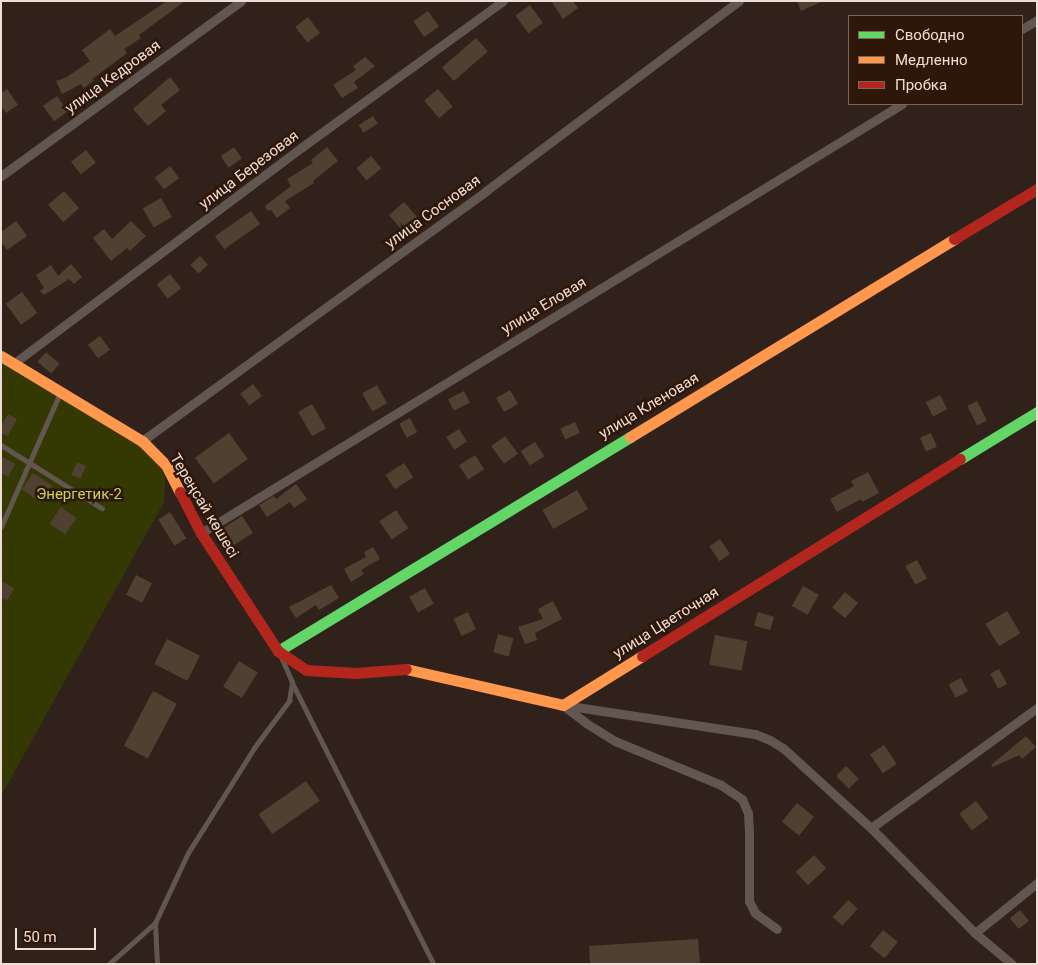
<!DOCTYPE html>
<meta charset="utf-8">
<style>
body{margin:0}
#map{position:relative;width:1038px;height:965px;overflow:hidden;background:#30221b;font-family:Roboto,sans-serif}
div>[style]{position:absolute}
[style*='--x']{left:calc(var(--x)*1px);top:calc(var(--y)*1px);width:calc(var(--w)*1px);rotate:calc(var(--a)*1deg)}
.green>*{inset:0;background:#343904}
.building>*{inset:0;background:#4f4031;transform-origin:0 0}
.lane>*{height:4.5px;margin:-2.25px;padding:0 2.25px;transform-origin:2.25px;border-radius:2.25px;background:#615650}
.street>*{height:9px;margin:-4.5px;padding:0 4.5px;transform-origin:4.5px;border-radius:4.5px;background:#615650}
.fast>*{height:11px;margin:-5.5px;padding:0 5.5px;transform-origin:5.5px;border-radius:5.5px;background:#63d668}
.slow>*{height:11px;margin:-5.5px;padding:0 5.5px;transform-origin:5.5px;border-radius:5.5px;background:#ff974d}
.jam>*{height:11px;margin:-5.5px;padding:0 5.5px;transform-origin:5.5px;border-radius:5.5px;background:#b3261e}
span{translate:-50% -50%;white-space:nowrap;text-align:center;line-height:1.15;-webkit-text-stroke:5px #2e1609;paint-order:stroke}
.street-label{font-size:15px;color:#efded5}
.park-label{font-size:15px;color:#c2d560}
.frame{position:absolute;inset:0;border:2px solid #efded5;pointer-events:none}
.legend{position:absolute;left:848px;top:15px;width:175px;height:90px;box-sizing:border-box;background:#2e1609;border:1px solid #7b665b;margin:0;padding:6px 9px;list-style:none;font-size:15px;color:#efded5}
.legend li{display:flex;align-items:center;gap:10px;height:25px}
.legend b{width:25px;border:1px solid #7b665b}
.scale{position:absolute;left:15px;top:928px;width:81px;height:22px;box-sizing:border-box;border:2px solid #efded5;border-top:0;padding-left:6px;font-size:15px;line-height:18px;white-space:nowrap;color:#efded5;-webkit-text-stroke:4px #2e1609;paint-order:stroke}
</style>
<div id="map">
<div class="green">
<div style="clip-path:polygon(1px 356px,142px 441px,166px 465px,164px 502px,1px 796px)"></div>
</div>
<div class="building">
<div style="clip-path:polygon(167px 1px,185px 1px,139px 35px,141px 38px,124px 49px,127px 53px,92px 79px,94px 80px,84px 88px,81px 84px,62px 94px,56px 81px,67px 77px,90px 61px,82px 50px,110px 29px,115px 36px)"></div>
<div style="clip-path:polygon(551px 1px,573px 1px,578px 8px,563px 19px)"></div>
<div style="clip-path:polygon(797px 1px,823px 1px,801px 11px)"></div>
<div style="left:530px;top:5px;width:22px;height:18px;rotate:54deg"></div>
<div style="left:428px;top:11px;width:19px;height:18px;rotate:55deg"></div>
<div style="left:308px;top:17px;width:20px;height:16px;rotate:53deg"></div>
<div style="left:476px;top:38px;width:18px;height:45px;rotate:49deg"></div>
<div style="clip-path:polygon(365px 57px,375px 66px,354px 82px,358px 88px,342px 98px,333px 85px,356px 70px,353px 66px)"></div>
<div style="clip-path:polygon(170px 77px,180px 90px,161px 105px,166px 111px,148px 126px,133px 109px)"></div>
<div style="clip-path:polygon(7px 89px,18px 105px,6px 113px,1px 106px,1px 93px)"></div>
<div style="left:438px;top:89px;width:23px;height:18px;rotate:50deg"></div>
<div style="left:57px;top:96px;width:19px;height:17px;rotate:55deg"></div>
<div style="left:373px;top:116px;width:9px;height:17px;rotate:58deg"></div>
<div style="left:234px;top:147px;width:14px;height:16px;rotate:56deg"></div>
<div style="clip-path:polygon(327px 147px,338px 161px,313px 181px,314px 183px,285px 201px,290px 208px,277px 218px,271px 210px,268px 211px,265px 206px,291px 186px,287px 179px,313px 163px,311px 160px)"></div>
<div style="left:86px;top:150px;width:16px;height:19px;rotate:52deg"></div>
<div style="left:371px;top:156px;width:16px;height:19px;rotate:50deg"></div>
<div style="left:170px;top:166px;width:15px;height:19px;rotate:53deg"></div>
<div style="left:64px;top:191px;width:23px;height:21px;rotate:49deg"></div>
<div style="left:161px;top:198px;width:22px;height:21px;rotate:60deg"></div>
<div style="left:404px;top:202px;width:21px;height:20px;rotate:49deg"></div>
<div style="left:251px;top:211px;width:16px;height:44px;rotate:55deg"></div>
<div style="clip-path:polygon(16px 221px,27px 236px,7px 250px,1px 241px,1px 232px)"></div>
<div style="clip-path:polygon(131px 221px,146px 236px,130px 251px,127px 248px,111px 261px,93px 238px,104px 229px,112px 239px)"></div>
<div style="left:200px;top:256px;width:12px;height:13px;rotate:48deg"></div>
<div style="clip-path:polygon(71px 264px,82px 277px,74px 284px,69px 279px,44px 295px,40px 291px,44px 288px,36px 275px,51px 265px,58px 276px)"></div>
<div style="left:170px;top:274px;width:18px;height:17px;rotate:52deg"></div>
<div style="left:22px;top:292px;width:26px;height:20px;rotate:54deg"></div>
<div style="left:100px;top:336px;width:17px;height:15px;rotate:54deg"></div>
<div style="left:46px;top:352px;width:18px;height:13px;rotate:41deg"></div>
<div style="left:253px;top:384px;width:15px;height:16px;rotate:53deg"></div>
<div style="left:377px;top:385px;width:21px;height:17px;rotate:61deg"></div>
<div style="left:510px;top:390px;width:16px;height:16px;rotate:60deg"></div>
<div style="left:464px;top:391px;width:13px;height:18px;rotate:63deg"></div>
<div style="left:940px;top:395px;width:16px;height:16px;rotate:63deg"></div>
<div style="left:977px;top:401px;width:22px;height:11px;rotate:63deg"></div>
<div style="left:312px;top:404px;width:28px;height:16px;rotate:60deg"></div>
<div style="clip-path:polygon(8px 414px,17px 419px,8px 436px,1px 433px,1px 426px)"></div>
<div style="left:410px;top:418px;width:16px;height:12px;rotate:63deg"></div>
<div style="left:575px;top:422px;width:12px;height:16px;rotate:66deg"></div>
<div style="left:459px;top:429px;width:15px;height:15px;rotate:58deg"></div>
<div style="left:229px;top:433px;width:32px;height:42px;rotate:54deg"></div>
<div style="left:931px;top:433px;width:15px;height:12px;rotate:67deg"></div>
<div style="left:505px;top:436px;width:22px;height:17px;rotate:54deg"></div>
<div style="left:535px;top:442px;width:17px;height:17px;rotate:57deg"></div>
<div style="left:475px;top:455px;width:17px;height:19px;rotate:57deg"></div>
<div style="clip-path:polygon(1px 456px,15px 464px,8px 477px,1px 473px)"></div>
<div style="left:77px;top:462px;width:10px;height:14px;rotate:24deg"></div>
<div style="left:404px;top:463px;width:17px;height:22px;rotate:57deg"></div>
<div style="clip-path:polygon(868px 472px,879px 493px,862px 502px,861px 499px,837px 512px,830px 499px,854px 486px,851px 481px)"></div>
<div style="left:33px;top:473px;width:23px;height:20px;rotate:34deg"></div>
<div style="clip-path:polygon(296px 484px,307px 499px,294px 508px,290px 502px,267px 517px,259px 505px,274px 496px,276px 499px)"></div>
<div style="left:577px;top:490px;width:22px;height:40px;rotate:60deg"></div>
<div style="left:61px;top:507px;width:19px;height:20px;rotate:35deg"></div>
<div style="left:396px;top:510px;width:22px;height:20px;rotate:56deg"></div>
<div style="left:170px;top:512px;width:31px;height:14px;rotate:58deg"></div>
<div style="left:242px;top:516px;width:20px;height:23px;rotate:57deg"></div>
<div style="left:720px;top:539px;width:18px;height:13px;rotate:56deg"></div>
<div style="clip-path:polygon(373px 547px,380px 559px,361px 570px,364px 574px,351px 582px,344px 569px,366px 557px,364px 552px)"></div>
<div style="left:917px;top:560px;width:21px;height:13px;rotate:62deg"></div>
<div style="left:136px;top:575px;width:18px;height:22px;rotate:27deg"></div>
<div style="clip-path:polygon(1px 581px,14px 588px,7px 601px,1px 598px)"></div>
<div style="clip-path:polygon(331px 585px,339px 598px,319px 610px,316px 605px,296px 618px,289px 607px)"></div>
<div style="left:803px;top:586px;width:18px;height:23px;rotate:29deg"></div>
<div style="left:425px;top:588px;width:18px;height:18px;rotate:61deg"></div>
<div style="left:845px;top:592px;width:17px;height:20px;rotate:40deg"></div>
<div style="clip-path:polygon(553px 601px,562px 619px,535px 633px,537px 640px,525px 644px,518px 627px,543px 619px,538px 609px)"></div>
<div style="left:1007px;top:611px;width:26px;height:25px;rotate:59deg"></div>
<div style="left:468px;top:612px;width:19px;height:16px;rotate:65deg"></div>
<div style="left:758px;top:612px;width:17px;height:14px;rotate:17deg"></div>
<div style="left:498px;top:634px;width:16px;height:19px;rotate:15deg"></div>
<div style="left:715px;top:635px;width:33px;height:30px;rotate:11deg"></div>
<div style="left:167px;top:639px;width:37px;height:28px;rotate:27deg"></div>
<div style="left:239px;top:661px;width:22px;height:30px;rotate:32deg"></div>
<div style="left:999px;top:669px;width:17px;height:10px;rotate:62deg"></div>
<div style="left:961px;top:678px;width:15px;height:14px;rotate:62deg"></div>
<div style="left:153px;top:691px;width:27px;height:62px;rotate:28deg"></div>
<div style="clip-path:polygon(1026px 736px,1036px 747px,1022px 759px,1019px 755px,993px 767px,991px 765px)"></div>
<div style="left:884px;top:745px;width:23px;height:17px;rotate:56deg"></div>
<div style="left:846px;top:766px;width:18px;height:14px;rotate:45deg"></div>
<div style="left:306px;top:781px;width:24px;height:58px;rotate:55deg"></div>
<div style="left:976px;top:801px;width:21px;height:21px;rotate:53deg"></div>
<div style="left:797px;top:803px;width:22px;height:24px;rotate:39deg"></div>
<div style="left:814px;top:855px;width:18px;height:25px;rotate:47deg"></div>
<div style="left:848px;top:900px;width:13px;height:23px;rotate:42deg"></div>
<div style="left:1020px;top:910px;width:14px;height:13px;rotate:51deg"></div>
<div style="left:883px;top:930px;width:19px;height:21px;rotate:39deg"></div>
<div style="clip-path:polygon(698px 939px,700px 964px,590px 964px,589px 946px)"></div>
</div>
<div class="lane">
<div style="--x:1;--y:445;--w:119;--a:32"></div>
<div style="--x:1;--y:527;--w:146;--a:-66.2"></div>
<div style="--x:292;--y:682;--w:316;--a:63.3"></div>
<div style="--x:109;--y:964;--w:62;--a:-41.7"></div>
<div style="--x:157;--y:964;--w:41;--a:-92.8"></div>
<div style="--x:155;--y:923;--w:77;--a:-64.8"></div>
<div style="--x:188;--y:853;--w:124;--a:-57.8"></div>
<div style="--x:254;--y:748;--w:59;--a:-53.3"></div>
<div style="--x:289;--y:701;--w:19;--a:-81"></div>
<div style="--x:292;--y:682;--w:27;--a:-114"></div>
</div>
<div class="street">
<div style="--x:1022;--y:29;--w:17;--a:-31"></div>
<div style="--x:1;--y:176;--w:297;--a:-36.1"></div>
<div style="--x:13;--y:364;--w:361;--a:-36.9"></div>
<div style="--x:302;--y:147;--w:248;--a:-36"></div>
<div style="--x:142;--y:441;--w:427;--a:-36"></div>
<div style="--x:487;--y:190;--w:315;--a:-36.9"></div>
<div style="--x:201;--y:533;--w:822;--a:-31.47"></div>
<div style="--x:563;--y:705;--w:194;--a:8.6"></div>
<div style="--x:755;--y:734;--w:16;--a:22"></div>
<div style="--x:770;--y:740;--w:15;--a:32"></div>
<div style="--x:783;--y:748;--w:119;--a:42.3"></div>
<div style="--x:871;--y:828;--w:148;--a:45.3"></div>
<div style="--x:975;--y:933;--w:48;--a:40"></div>
<div style="--x:565;--y:707;--w:26;--a:37"></div>
<div style="--x:586;--y:723;--w:34;--a:32"></div>
<div style="--x:615;--y:741;--w:115;--a:22.5"></div>
<div style="--x:721;--y:785;--w:25;--a:34"></div>
<div style="--x:742;--y:799;--w:15;--a:67"></div>
<div style="--x:748;--y:813;--w:17;--a:87"></div>
<div style="--x:749;--y:830;--w:71;--a:90"></div>
<div style="--x:749;--y:901;--w:13;--a:63"></div>
<div style="--x:755;--y:913;--w:27;--a:36"></div>
<div style="--x:871;--y:828;--w:205;--a:-35.9"></div>
<div style="--x:975;--y:933;--w:80;--a:-38.9"></div>
</div>
<div class="fast">
<div style="--x:960;--y:459;--w:90;--a:-31.4"></div>
<div style="--x:278;--y:651;--w:412;--a:-31.3"></div>
</div>
<div class="slow">
<div style="--x:1;--y:356;--w:165;--a:31.1"></div>
<div style="--x:142;--y:441;--w:34;--a:45"></div>
<div style="--x:166;--y:465;--w:30;--a:63"></div>
<div style="--x:630;--y:437;--w:380;--a:-31.4"></div>
<div style="--x:406;--y:669;--w:161;--a:12.9"></div>
<div style="--x:563;--y:705;--w:93;--a:-31.8"></div>
</div>
<div class="jam">
<div style="--x:954;--y:239;--w:97;--a:-31.1"></div>
<div style="--x:180;--y:492;--w:46;--a:62.9"></div>
<div style="--x:201;--y:533;--w:141;--a:56.9"></div>
<div style="--x:278;--y:651;--w:34;--a:34"></div>
<div style="--x:306;--y:670;--w:50;--a:3.4"></div>
<div style="--x:356;--y:673;--w:50;--a:-4.6"></div>
<div style="--x:642;--y:656;--w:374;--a:-31.8"></div>
</div>
<div class="street-label">
<span style="left:113px;top:77px;rotate:-36deg">улица Кедровая</span>
<span style="left:249px;top:170px;rotate:-37deg">улица Березовая</span>
<span style="left:433px;top:212px;rotate:-36deg">улица Сосновая</span>
<span style="left:544px;top:306px;rotate:-31deg">улица Еловая</span>
<span style="left:649px;top:406px;rotate:-31deg">улица Кленовая</span>
<span style="left:204px;top:506px;rotate:59deg">Тереңсай көшесі</span>
<span style="left:666px;top:623px;rotate:-32deg">улица Цветочная</span>
</div>
<div class="park-label">
<span style="left:79px;top:495px">Энергетик-2</span>
</div>
<div class="frame"></div>
<ul class="legend">
<li><b style="height:6px;background:#63d668"></b>Свободно</li>
<li><b style="height:6px;background:#ff974d"></b>Медленно</li>
<li><b style="height:6px;background:#b3261e"></b>Пробка</li>
</ul>
<div class="scale">50 m</div>
</div>
